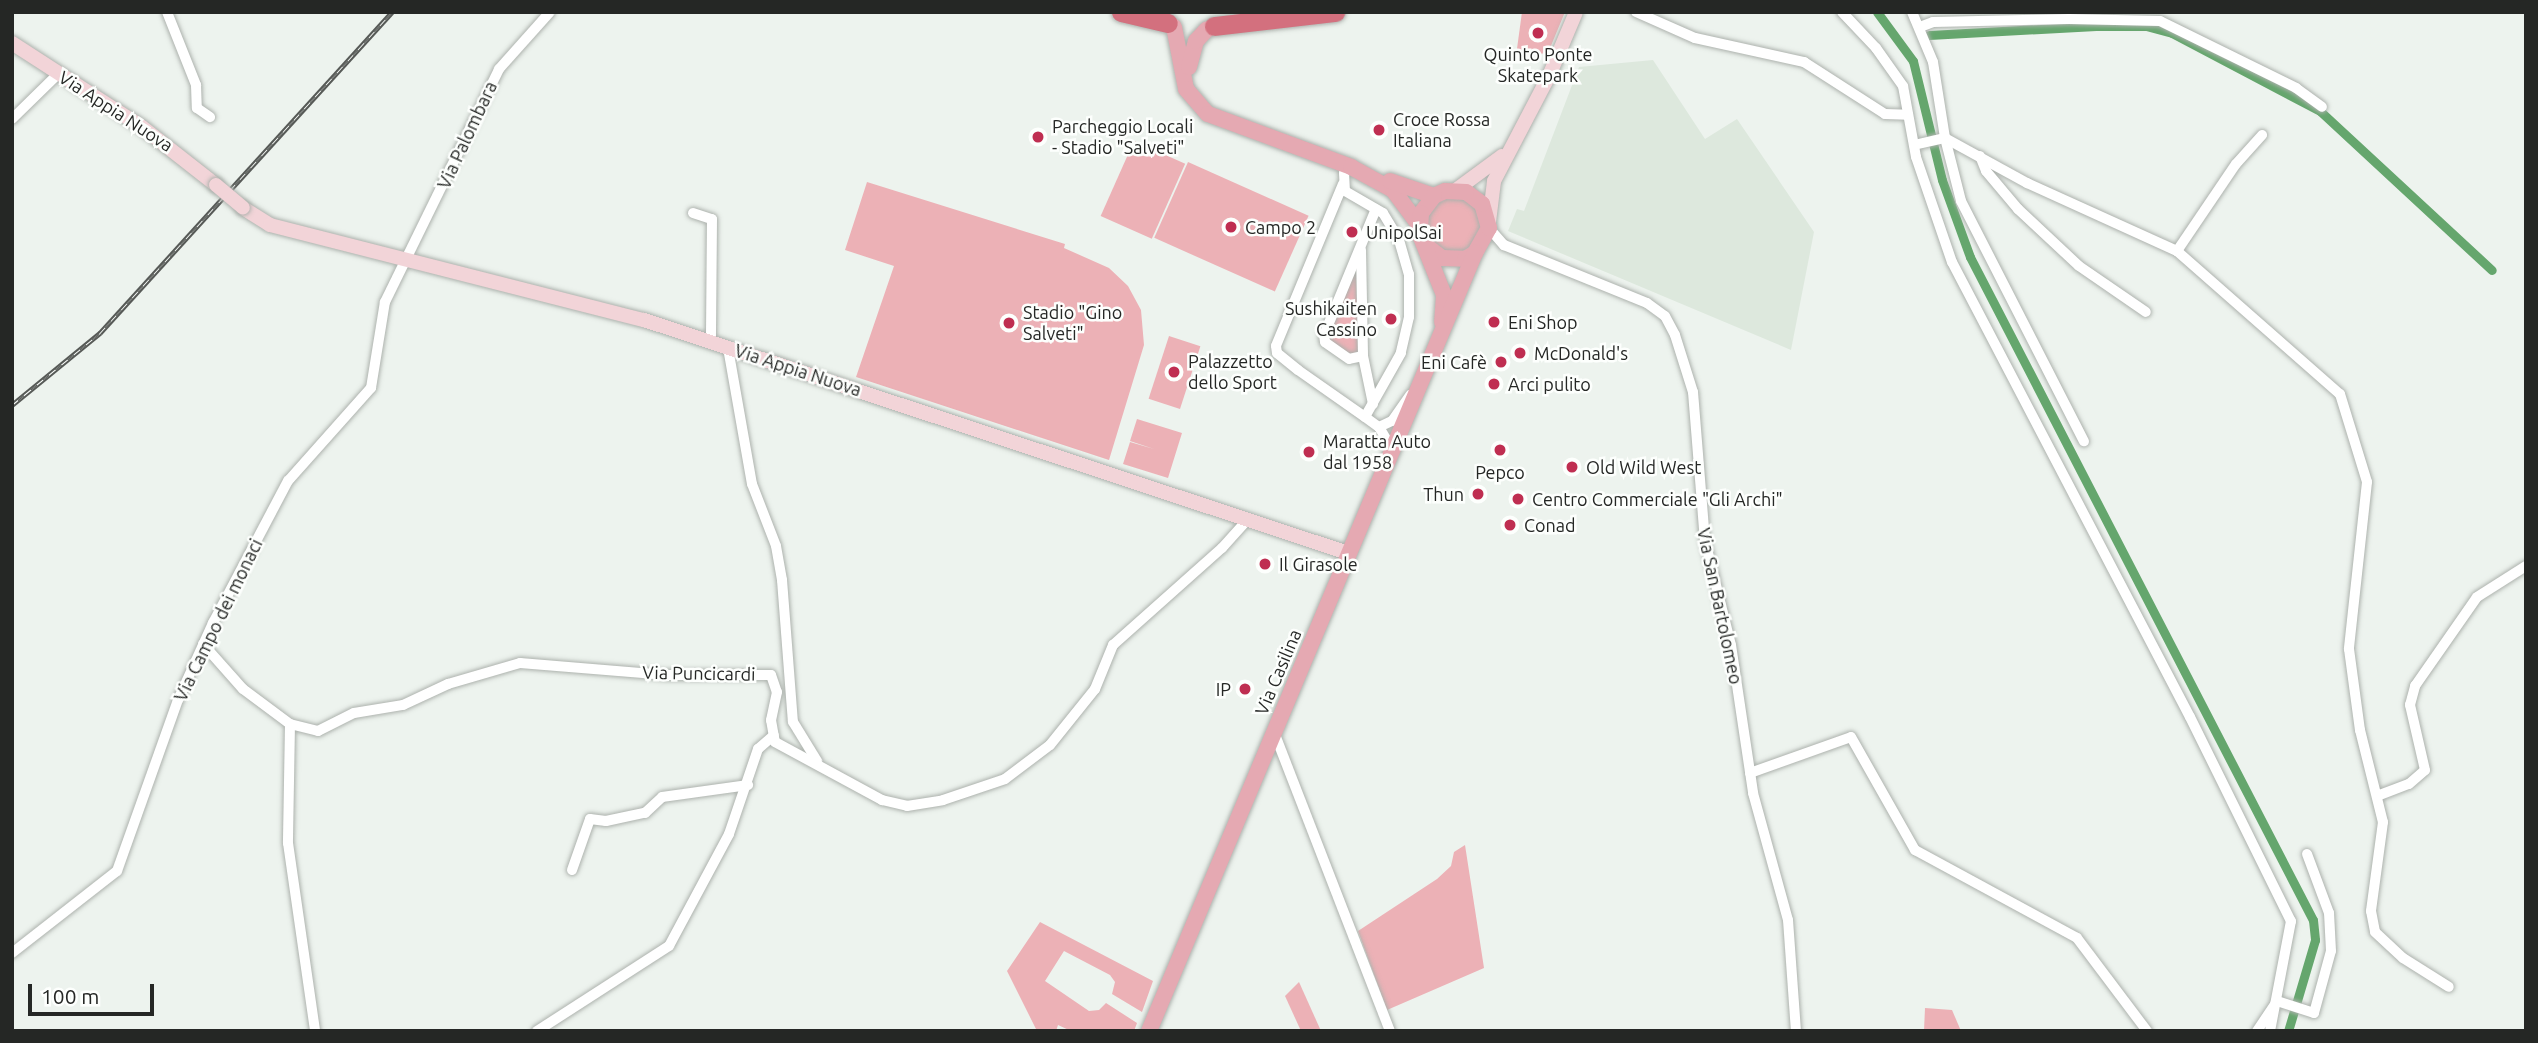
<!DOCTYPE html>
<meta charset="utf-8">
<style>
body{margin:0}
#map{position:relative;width:2538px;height:1043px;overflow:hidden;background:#edf3ee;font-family:Ubuntu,sans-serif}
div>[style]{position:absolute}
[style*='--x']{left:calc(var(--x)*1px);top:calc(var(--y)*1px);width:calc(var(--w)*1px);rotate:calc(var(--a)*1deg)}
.built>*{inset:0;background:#dde8dd}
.green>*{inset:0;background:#ecb1b6;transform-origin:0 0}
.round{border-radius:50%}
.canal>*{height:9px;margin:-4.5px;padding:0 4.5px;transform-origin:4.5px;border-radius:4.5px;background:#65a66d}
.roads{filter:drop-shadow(0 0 2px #adb2ad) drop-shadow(0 0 2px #adb2ad)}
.street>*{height:10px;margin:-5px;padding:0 5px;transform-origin:5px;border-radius:5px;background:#fff}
.secondary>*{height:14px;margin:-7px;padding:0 7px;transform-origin:7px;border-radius:7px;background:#f2d4d8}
.primary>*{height:16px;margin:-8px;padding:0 8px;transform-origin:8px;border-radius:8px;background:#e5a9b2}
.highway>*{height:19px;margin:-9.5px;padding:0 9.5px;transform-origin:9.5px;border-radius:9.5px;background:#d3707e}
.rail>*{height:5px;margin-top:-2.5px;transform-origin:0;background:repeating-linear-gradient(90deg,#fdfffd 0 8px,#575a57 0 16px);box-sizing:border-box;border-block:2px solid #575a57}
.bridges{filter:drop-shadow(0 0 2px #adb2ad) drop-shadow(0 0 2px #adb2ad)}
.secondary-bridge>*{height:14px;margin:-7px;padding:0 7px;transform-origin:7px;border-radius:7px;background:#f2d4d8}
.dots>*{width:19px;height:19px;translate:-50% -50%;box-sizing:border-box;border:4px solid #fdfffd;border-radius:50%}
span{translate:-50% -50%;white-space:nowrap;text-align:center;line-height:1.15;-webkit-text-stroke:5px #fdfffd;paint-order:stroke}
.poi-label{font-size:18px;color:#252725}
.left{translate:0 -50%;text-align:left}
.right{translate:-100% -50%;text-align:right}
.street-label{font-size:18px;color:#252725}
.frame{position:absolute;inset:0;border:14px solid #252725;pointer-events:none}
.scale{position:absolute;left:28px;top:984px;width:126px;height:32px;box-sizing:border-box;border:4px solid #252725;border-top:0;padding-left:9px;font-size:21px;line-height:24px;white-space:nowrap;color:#252725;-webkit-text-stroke:5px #fdfffd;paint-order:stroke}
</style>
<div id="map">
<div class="built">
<div style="clip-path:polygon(1653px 60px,1705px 139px,1737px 119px,1814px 232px,1791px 350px,1508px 231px,1517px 209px,1524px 211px,1579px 67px)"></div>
</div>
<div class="green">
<div style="clip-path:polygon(1522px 12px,1565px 12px,1548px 53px,1516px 56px)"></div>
<div style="left:1134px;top:141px;width:56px;height:82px;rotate:24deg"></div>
<div style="left:1188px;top:162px;width:132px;height:83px;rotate:24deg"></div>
<div style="clip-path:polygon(867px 182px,1065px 244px,1064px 248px,1109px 268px,1128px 286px,1141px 310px,1144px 345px,1109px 460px,856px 377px,894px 266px,845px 250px)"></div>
<div class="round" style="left:1423px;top:195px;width:58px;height:58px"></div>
<div style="clip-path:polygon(1356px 269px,1358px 352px,1349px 354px,1327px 339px)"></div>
<div style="left:1169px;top:336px;width:33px;height:66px;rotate:18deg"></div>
<div style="clip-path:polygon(1137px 419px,1182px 433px,1168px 478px,1123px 464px,1130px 442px,1154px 449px,1130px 441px)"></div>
<div style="clip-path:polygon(1465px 845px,1484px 968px,1387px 1010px,1358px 931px,1437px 879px,1451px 866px,1454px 852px)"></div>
<div style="clip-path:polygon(1040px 922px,1153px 981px,1142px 1012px,1112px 994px,1115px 982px,1110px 975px,1064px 951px,1045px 981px,1089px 1011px,1099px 1010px,1106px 1003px,1137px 1023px,1134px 1031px,1071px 1031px,1058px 1025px,1056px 1031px,1037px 1031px,1007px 971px)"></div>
<div style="clip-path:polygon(1299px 982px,1321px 1031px,1301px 1031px,1285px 996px)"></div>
<div style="clip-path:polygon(1925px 1008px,1952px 1010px,1961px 1031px,1924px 1031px)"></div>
</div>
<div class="canal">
<div style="--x:1877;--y:12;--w:61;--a:53.7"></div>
<div style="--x:1913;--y:61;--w:122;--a:76.3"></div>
<div style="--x:1942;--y:180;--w:82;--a:70"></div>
<div style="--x:1970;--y:257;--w:746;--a:62.65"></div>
<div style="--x:2313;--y:920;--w:20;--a:84"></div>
<div style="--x:2315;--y:940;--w:95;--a:106.5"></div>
<div style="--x:1929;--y:35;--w:167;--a:-3.1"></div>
<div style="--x:2096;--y:26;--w:50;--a:0"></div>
<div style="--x:2146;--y:26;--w:27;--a:15"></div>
<div style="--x:2172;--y:33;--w:167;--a:27.8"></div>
<div style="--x:2320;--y:111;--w:234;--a:42.8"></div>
</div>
<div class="roads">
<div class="street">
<div style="--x:167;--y:12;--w:79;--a:68.3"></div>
<div style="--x:196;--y:85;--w:23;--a:88"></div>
<div style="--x:197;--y:108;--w:16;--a:35"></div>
<div style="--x:1636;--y:12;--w:64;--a:23.8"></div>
<div style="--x:1695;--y:38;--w:112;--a:12.4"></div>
<div style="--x:1804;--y:62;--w:96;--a:32.7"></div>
<div style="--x:1885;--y:114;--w:23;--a:2"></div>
<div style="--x:1842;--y:12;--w:50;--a:46.6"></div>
<div style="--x:1876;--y:48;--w:47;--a:54.6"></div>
<div style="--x:1903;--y:86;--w:72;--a:79.6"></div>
<div style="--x:1916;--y:157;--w:111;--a:71.1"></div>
<div style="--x:1952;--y:262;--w:513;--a:62.39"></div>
<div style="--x:2190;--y:717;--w:228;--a:63.7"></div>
<div style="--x:2291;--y:921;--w:112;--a:100.8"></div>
<div style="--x:1912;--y:12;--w:54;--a:67.2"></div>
<div style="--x:1933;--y:62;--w:77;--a:81"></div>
<div style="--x:1945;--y:138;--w:65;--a:75.7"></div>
<div style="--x:1961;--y:201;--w:270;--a:62.9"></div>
<div style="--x:1920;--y:27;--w:14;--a:-21"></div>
<div style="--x:1933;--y:22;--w:136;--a:-1.3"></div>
<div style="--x:2069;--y:19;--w:91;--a:1.3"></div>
<div style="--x:2160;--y:21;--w:152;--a:26.2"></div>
<div style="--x:2296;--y:88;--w:32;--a:36"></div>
<div style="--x:12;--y:119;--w:66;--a:-44.4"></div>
<div style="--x:1914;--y:145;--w:32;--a:-13"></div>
<div style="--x:1945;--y:138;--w:94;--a:28.8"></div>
<div style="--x:2027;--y:183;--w:165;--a:24.4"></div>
<div style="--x:2177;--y:251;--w:217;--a:41.3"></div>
<div style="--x:2340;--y:394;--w:92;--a:72.9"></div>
<div style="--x:2367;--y:482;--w:168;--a:96.2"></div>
<div style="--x:2349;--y:649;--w:82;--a:82.3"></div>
<div style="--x:2360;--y:730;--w:95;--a:76"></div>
<div style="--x:2383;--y:822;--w:90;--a:97.7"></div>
<div style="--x:2371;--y:911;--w:21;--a:79"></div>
<div style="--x:2375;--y:932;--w:38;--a:43"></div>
<div style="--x:2403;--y:958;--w:54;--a:32.2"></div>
<div style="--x:1980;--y:156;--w:16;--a:68"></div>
<div style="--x:1986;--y:171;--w:50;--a:49.9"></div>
<div style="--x:2018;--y:209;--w:83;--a:43.1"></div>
<div style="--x:2079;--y:266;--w:81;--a:34.5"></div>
<div style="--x:1351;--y:167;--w:9;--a:139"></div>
<div style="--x:1344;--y:173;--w:18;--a:87"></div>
<div style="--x:1345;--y:191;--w:44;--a:30.1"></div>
<div style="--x:1383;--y:213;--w:31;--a:59"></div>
<div style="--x:1399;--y:240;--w:35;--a:74"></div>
<div style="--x:1409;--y:274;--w:43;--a:90"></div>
<div style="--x:1409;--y:317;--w:37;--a:103"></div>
<div style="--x:1401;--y:353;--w:73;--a:119.4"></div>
<div style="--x:1365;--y:417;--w:17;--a:36"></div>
<div style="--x:1379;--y:427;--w:23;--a:59"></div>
<div style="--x:1343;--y:184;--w:175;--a:112.5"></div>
<div style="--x:1276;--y:346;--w:7;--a:82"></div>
<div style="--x:1277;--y:353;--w:27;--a:39"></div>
<div style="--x:1298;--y:370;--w:82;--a:35"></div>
<div style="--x:693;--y:213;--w:20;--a:18"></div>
<div style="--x:712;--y:219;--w:123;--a:90.5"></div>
<div style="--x:1489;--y:228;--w:23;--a:49"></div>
<div style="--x:1504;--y:245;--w:154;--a:22.1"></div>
<div style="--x:1647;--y:303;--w:22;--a:36"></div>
<div style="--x:1665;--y:316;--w:21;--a:62"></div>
<div style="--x:1675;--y:335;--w:60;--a:72.5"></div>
<div style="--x:1693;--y:392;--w:149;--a:85.4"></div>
<div style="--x:1705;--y:541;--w:107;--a:76"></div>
<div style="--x:1731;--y:645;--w:150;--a:81.5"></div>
<div style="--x:1753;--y:793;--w:132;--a:74.6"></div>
<div style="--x:1788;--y:920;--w:111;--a:85.9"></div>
<div style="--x:1361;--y:250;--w:106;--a:88.9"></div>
<div style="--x:1363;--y:356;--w:49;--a:78.2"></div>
<div style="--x:2177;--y:251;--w:105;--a:-55.9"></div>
<div style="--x:2236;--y:164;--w:39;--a:-48"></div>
<div style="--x:728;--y:348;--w:138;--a:80"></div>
<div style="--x:752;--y:484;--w:66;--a:68.8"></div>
<div style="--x:776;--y:546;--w:35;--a:80"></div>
<div style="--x:782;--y:580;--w:142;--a:85.6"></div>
<div style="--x:793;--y:722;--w:46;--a:58.4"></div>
<div style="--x:1363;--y:356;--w:14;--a:168"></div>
<div style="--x:1349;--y:359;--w:29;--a:-145"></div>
<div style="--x:1325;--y:342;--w:7;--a:-98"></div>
<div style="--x:1324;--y:335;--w:136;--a:-67.6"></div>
<div style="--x:1379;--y:427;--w:14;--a:-25"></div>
<div style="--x:1392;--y:421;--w:32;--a:-55"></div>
<div style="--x:203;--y:644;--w:60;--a:48.4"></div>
<div style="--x:243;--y:689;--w:59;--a:36.7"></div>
<div style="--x:290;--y:724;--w:29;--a:14"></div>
<div style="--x:318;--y:731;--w:40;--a:-26.6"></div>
<div style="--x:354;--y:713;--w:50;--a:-9.3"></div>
<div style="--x:403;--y:705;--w:50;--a:-25"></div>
<div style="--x:448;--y:684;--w:75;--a:-16.3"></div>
<div style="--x:520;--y:663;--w:145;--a:4.7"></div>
<div style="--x:665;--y:675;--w:106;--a:0"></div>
<div style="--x:771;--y:675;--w:18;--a:71"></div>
<div style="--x:777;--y:692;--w:29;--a:102"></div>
<div style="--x:771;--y:720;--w:22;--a:80"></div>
<div style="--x:775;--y:742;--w:122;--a:28.5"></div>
<div style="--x:882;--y:800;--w:26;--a:13"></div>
<div style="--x:907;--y:806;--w:36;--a:-9"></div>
<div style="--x:943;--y:800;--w:65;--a:-18.7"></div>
<div style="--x:1005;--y:779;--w:56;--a:-37.1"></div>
<div style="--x:1050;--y:745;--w:72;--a:-51.2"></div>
<div style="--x:1095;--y:689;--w:48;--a:-67.8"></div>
<div style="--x:1113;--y:645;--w:146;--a:-41.7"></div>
<div style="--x:1222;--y:548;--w:39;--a:-48"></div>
<div style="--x:290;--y:724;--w:119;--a:91"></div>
<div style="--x:288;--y:843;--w:190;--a:81.8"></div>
<div style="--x:1274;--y:732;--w:321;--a:68.8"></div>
<div style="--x:1750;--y:773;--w:107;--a:-19.6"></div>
<div style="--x:1851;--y:737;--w:130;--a:60.5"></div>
<div style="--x:1915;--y:850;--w:184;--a:28.5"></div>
<div style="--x:2077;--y:938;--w:116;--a:53"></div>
<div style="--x:2377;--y:796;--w:34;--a:-21"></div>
<div style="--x:2409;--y:784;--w:21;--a:-41"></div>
<div style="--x:2425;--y:770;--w:67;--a:-103"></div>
<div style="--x:2410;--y:705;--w:20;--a:-75"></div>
<div style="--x:2415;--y:686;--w:108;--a:-55.1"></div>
<div style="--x:2477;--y:597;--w:58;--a:-32.3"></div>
<div style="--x:572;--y:870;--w:54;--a:-70.6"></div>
<div style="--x:590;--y:819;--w:16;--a:7"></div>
<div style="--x:606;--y:821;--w:40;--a:-12"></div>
<div style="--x:645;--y:813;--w:23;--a:-43"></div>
<div style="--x:662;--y:797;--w:87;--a:-7.9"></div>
<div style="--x:12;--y:953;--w:133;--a:-38"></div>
<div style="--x:117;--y:871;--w:182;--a:-70.4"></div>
<div style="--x:178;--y:700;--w:85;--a:-65.6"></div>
<div style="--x:213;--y:623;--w:161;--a:-62.2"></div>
<div style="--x:288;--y:481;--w:125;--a:-48.3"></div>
<div style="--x:371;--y:388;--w:87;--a:-80.8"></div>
<div style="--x:385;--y:302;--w:259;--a:-63.9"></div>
<div style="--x:499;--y:69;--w:76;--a:-48.2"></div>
<div style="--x:537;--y:1031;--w:157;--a:-32.8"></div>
<div style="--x:669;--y:946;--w:127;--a:-61.8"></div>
<div style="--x:729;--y:834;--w:90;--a:-71.2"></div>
<div style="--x:758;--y:749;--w:21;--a:-41"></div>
<div style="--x:2257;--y:1031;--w:36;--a:-56"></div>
<div style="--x:2277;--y:1001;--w:39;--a:18"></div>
<div style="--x:2314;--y:1013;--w:64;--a:-74.7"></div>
<div style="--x:2331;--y:951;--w:38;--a:-93"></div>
<div style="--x:2329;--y:913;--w:63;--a:-110.4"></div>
</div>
<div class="secondary">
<div style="--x:12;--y:43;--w:155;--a:32.9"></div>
<div style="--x:142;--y:127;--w:94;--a:38.1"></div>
<div style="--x:1456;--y:190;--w:57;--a:-36.5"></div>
<div style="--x:243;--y:208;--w:32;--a:32"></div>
<div style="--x:270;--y:225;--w:386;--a:14.3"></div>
<div style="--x:644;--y:320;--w:742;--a:18.31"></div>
<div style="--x:1489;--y:222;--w:41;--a:-83"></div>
<div style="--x:1494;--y:181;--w:119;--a:-62.4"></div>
<div style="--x:1549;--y:76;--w:69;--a:-67.1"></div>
</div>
<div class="primary">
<div style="--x:1174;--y:27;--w:63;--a:79"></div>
<div style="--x:1186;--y:89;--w:33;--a:49"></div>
<div style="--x:1208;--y:114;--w:153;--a:20.3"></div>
<div style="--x:1351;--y:167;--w:48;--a:28.7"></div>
<div style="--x:1393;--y:190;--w:44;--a:53.4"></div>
<div style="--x:1189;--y:67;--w:27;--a:-75"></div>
<div style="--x:1196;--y:41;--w:16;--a:-47"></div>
<div style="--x:1390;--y:181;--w:46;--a:18.8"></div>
<div style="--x:1424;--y:244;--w:23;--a:38"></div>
<div style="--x:1442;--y:258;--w:23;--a:2"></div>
<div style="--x:1465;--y:259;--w:12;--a:-31"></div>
<div style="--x:1475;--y:253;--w:29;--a:-61"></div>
<div style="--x:1489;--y:228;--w:25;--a:-106"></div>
<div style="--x:1482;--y:204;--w:20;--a:-143"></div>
<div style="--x:1466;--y:192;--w:21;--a:-177"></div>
<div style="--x:1445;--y:191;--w:12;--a:156"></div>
<div style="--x:1434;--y:196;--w:21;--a:127"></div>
<div style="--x:1421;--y:213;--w:22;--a:93"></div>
<div style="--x:1420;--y:235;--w:65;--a:68.2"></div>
<div style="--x:1444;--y:295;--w:27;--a:94"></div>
<div style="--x:1149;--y:1031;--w:844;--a:-67.27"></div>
</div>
<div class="highway">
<div style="--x:1121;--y:12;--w:48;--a:13.2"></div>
<div style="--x:1214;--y:26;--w:122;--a:-6.6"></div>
</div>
</div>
<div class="rail">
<div style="--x:12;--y:405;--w:114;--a:-39.3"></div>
<div style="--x:100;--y:333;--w:434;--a:-47.7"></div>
</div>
<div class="bridges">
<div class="secondary-bridge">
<div style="--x:216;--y:185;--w:35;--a:40"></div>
</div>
</div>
<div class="dots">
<div style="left:1538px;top:33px;background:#bf2e51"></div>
<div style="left:1379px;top:130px;background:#bf2e51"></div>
<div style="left:1038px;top:137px;background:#bf2e51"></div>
<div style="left:1231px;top:227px;background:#bf2e51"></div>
<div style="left:1352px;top:232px;background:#bf2e51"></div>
<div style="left:1391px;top:319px;background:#bf2e51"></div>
<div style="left:1494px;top:322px;background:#bf2e51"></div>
<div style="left:1009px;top:323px;background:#bf2e51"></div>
<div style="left:1520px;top:353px;background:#bf2e51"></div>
<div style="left:1501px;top:362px;background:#bf2e51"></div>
<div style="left:1174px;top:372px;background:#bf2e51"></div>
<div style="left:1494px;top:384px;background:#bf2e51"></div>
<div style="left:1500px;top:450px;background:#bf2e51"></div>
<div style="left:1309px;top:452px;background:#bf2e51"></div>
<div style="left:1572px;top:467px;background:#bf2e51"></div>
<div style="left:1478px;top:494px;background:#bf2e51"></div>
<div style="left:1518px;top:499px;background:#bf2e51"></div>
<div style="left:1510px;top:525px;background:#bf2e51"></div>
<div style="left:1265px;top:564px;background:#bf2e51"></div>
<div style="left:1245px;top:689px;background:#bf2e51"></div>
</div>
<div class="poi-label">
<span style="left:1538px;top:65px">Quinto Ponte<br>Skatepark</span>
<span class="left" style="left:1393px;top:130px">Croce Rossa<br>Italiana</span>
<span class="left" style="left:1052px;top:137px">Parcheggio Locali<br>- Stadio "Salveti"</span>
<span class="left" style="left:1245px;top:227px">Campo 2</span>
<span class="left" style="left:1366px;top:232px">UnipolSai</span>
<span class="right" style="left:1377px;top:319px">Sushikaiten<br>Cassino</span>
<span class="left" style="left:1023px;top:323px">Stadio "Gino<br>Salveti"</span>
<span class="left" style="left:1508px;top:322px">Eni Shop</span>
<span class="left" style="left:1534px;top:353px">McDonald's</span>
<span class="left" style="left:1188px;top:372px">Palazzetto<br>dello Sport</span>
<span class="right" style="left:1487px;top:362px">Eni Cafè</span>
<span class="left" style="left:1508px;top:384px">Arci pulito</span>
<span class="left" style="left:1323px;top:452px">Maratta Auto<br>dal 1958</span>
<span class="left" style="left:1586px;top:467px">Old Wild West</span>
<span style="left:1500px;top:472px">Pepco</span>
<span class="right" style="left:1464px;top:494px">Thun</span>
<span class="left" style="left:1532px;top:499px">Centro Commerciale "Gli Archi"</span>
<span class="left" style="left:1524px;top:525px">Conad</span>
<span class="left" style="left:1279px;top:564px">Il Girasole</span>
<span class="right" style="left:1231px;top:689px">IP</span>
</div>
<div class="street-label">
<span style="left:116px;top:111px;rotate:33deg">Via Appia Nuova</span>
<span style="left:467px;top:135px;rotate:-65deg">Via Palombara</span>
<span style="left:798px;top:370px;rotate:18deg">Via Appia Nuova</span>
<span style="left:1720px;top:606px;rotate:78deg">Via San Bartolomeo</span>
<span style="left:218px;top:620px;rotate:-64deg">Via Campo dei monaci</span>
<span style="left:1278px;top:672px;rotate:-67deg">Via Casilina</span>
<span style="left:699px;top:673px;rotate:1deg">Via Puncicardi</span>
</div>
<div class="frame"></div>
<div class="scale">100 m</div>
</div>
